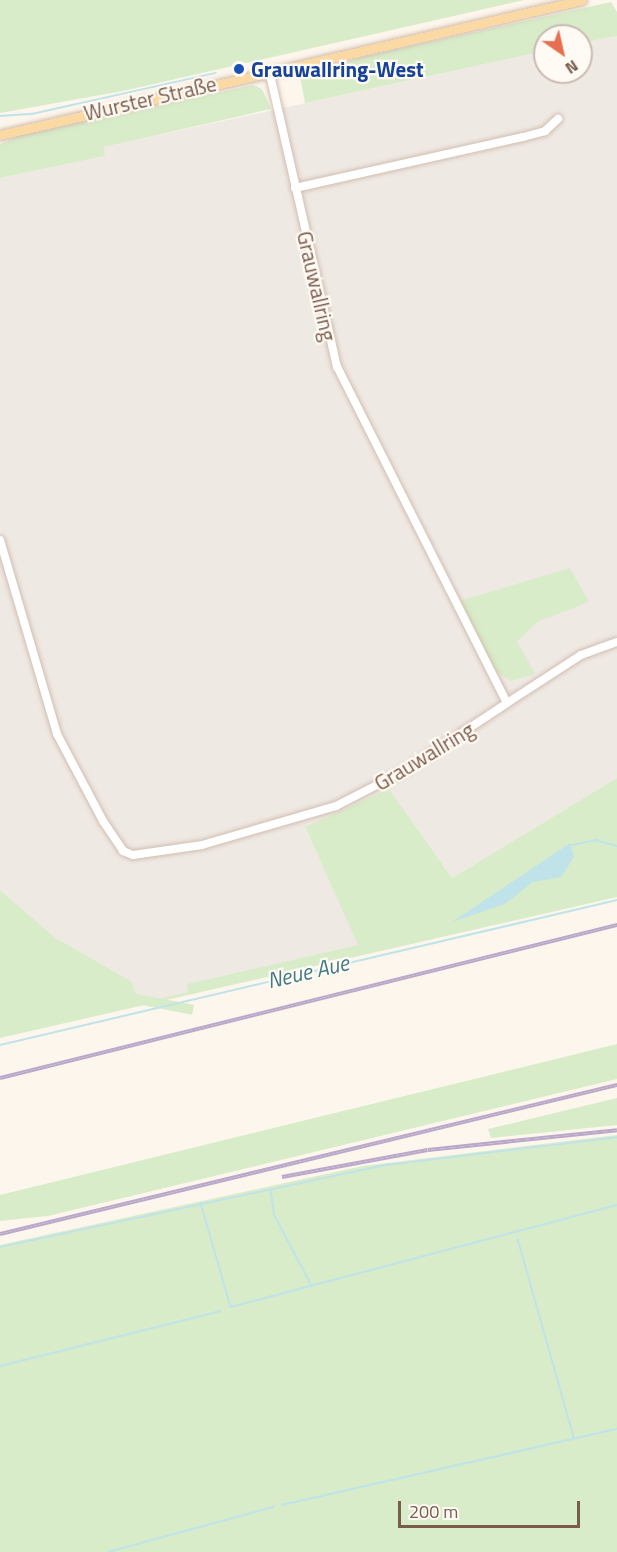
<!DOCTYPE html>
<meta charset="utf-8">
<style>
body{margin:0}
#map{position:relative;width:617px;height:1552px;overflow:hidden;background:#fdf6ec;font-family:"Titillium Web",sans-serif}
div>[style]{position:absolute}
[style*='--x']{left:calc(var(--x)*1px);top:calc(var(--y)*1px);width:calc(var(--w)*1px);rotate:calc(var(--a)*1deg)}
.industrial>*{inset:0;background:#efe9e4}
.green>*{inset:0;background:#d8ecc9;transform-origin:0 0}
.water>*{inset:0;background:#bfe3e8}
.stream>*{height:1.5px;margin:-0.75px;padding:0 0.75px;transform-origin:0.75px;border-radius:0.75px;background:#bfe3e8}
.roads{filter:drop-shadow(0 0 2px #d1beb0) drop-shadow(0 0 2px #d1beb0)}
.minor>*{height:8px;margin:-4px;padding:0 4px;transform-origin:4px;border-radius:4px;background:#fff}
.major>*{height:9px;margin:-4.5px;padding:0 4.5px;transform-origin:4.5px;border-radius:4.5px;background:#fbd9a5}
.rail>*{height:4px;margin-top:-2px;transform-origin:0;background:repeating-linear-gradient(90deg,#fffaf3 0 4.5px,#b9a8c9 0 9px);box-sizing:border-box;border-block:2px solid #b9a8c9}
.dots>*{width:16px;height:16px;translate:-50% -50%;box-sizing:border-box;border:3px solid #fffaf3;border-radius:50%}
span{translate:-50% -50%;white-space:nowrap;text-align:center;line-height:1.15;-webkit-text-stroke:4.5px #fffaf3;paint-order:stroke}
.transit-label{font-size:21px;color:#164399;font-weight:700}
.left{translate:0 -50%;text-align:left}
.street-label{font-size:21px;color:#7a5c4d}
.water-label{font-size:22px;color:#437c86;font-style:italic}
.north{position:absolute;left:533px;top:24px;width:60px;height:60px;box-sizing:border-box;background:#fffaf3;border:2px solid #cabbb1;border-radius:50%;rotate:146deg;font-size:16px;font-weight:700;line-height:24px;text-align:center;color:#7a5c4d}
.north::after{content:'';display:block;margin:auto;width:21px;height:27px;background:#e76f51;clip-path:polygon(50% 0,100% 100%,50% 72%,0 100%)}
.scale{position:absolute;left:398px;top:1501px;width:182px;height:27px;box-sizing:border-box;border:3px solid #7a5c4d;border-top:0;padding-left:8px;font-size:18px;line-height:21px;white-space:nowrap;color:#7a5c4d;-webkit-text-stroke:4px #fffaf3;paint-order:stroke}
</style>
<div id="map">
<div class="industrial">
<div style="clip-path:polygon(617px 36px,617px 778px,452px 878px,389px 789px,305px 828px,359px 945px,188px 984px,189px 992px,140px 1003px,131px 981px,56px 938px,0 890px,0 178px,105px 156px,103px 147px,545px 51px,545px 72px,581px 72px,581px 43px)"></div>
</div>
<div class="green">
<div style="clip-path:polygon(0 0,524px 0,123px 91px,0 113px)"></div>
<div style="clip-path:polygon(611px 2px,617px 12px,617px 36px,581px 43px,581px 36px,545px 36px,545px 51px,305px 103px,300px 76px,366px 56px)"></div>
<div style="clip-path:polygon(253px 85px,262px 89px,271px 109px,104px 147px,105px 156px,0 178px,0 144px,22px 135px)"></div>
<div style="clip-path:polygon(570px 568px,589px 602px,539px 621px,517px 641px,535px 674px,511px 681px,493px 669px,460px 601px)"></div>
<div style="clip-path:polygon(617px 778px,617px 897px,0 1038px,0 890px,56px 938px,131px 981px,140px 1003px,188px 992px,187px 984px,358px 945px,305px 827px,389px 789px,452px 878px)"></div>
<div style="left:194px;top:1005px;width:10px;height:200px;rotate:101deg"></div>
<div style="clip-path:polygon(617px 1044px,617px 1079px,48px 1216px,0 1221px,0 1195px)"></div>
<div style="clip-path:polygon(617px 1098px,617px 1125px,491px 1138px,488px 1129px)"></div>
<div style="clip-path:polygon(617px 1135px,617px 1552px,0 1552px,0 1245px,363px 1166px)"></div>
</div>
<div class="water">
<div style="clip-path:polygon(570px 843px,574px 857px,561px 877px,533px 882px,505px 904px,452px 922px)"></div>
</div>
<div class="stream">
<div style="--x:0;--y:116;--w:32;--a:-4"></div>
<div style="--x:32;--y:114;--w:188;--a:-12.6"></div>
<div style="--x:572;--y:845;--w:24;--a:-12"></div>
<div style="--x:595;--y:840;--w:23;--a:15"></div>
<div style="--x:0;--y:1045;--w:634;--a:-13.22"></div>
<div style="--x:271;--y:1189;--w:27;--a:82"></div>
<div style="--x:275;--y:1216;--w:79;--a:62.1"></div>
<div style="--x:201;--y:1203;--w:108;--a:73.9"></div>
<div style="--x:231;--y:1307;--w:399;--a:-14.8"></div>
<div style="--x:518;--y:1239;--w:206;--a:74.2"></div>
<div style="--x:0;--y:1247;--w:396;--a:-12"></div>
<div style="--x:387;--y:1165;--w:232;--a:-6.9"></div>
<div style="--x:0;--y:1366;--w:227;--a:-14"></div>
<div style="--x:282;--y:1505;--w:344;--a:-12.8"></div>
<div style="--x:108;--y:1552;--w:172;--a:-15.2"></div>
</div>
<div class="roads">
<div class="minor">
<div style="--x:295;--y:188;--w:234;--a:-12.6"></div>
<div style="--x:523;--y:137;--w:23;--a:-15"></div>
<div style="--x:545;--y:131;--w:18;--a:-43"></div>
<div style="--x:0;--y:540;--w:202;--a:73.6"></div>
<div style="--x:57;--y:734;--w:98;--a:62.1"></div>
<div style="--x:103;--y:821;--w:36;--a:56"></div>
<div style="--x:123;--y:851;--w:11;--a:22"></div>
<div style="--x:133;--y:855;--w:70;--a:-8.2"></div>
<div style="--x:202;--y:845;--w:140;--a:-16.2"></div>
<div style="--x:336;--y:806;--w:76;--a:-27.2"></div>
<div style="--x:404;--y:771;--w:123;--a:-33.4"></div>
<div style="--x:507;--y:703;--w:377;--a:-116.8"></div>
<div style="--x:337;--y:367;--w:304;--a:-102.9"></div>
<div style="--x:507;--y:703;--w:88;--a:-33"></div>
<div style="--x:581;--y:655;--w:38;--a:-20"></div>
</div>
<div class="major">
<div style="--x:0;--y:135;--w:597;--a:-13.06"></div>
</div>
</div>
<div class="rail">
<div style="--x:0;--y:1078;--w:636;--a:-13.93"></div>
<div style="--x:282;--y:1177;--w:148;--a:-10.5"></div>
<div style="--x:428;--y:1150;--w:190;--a:-6"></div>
<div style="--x:0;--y:1234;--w:635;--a:-13.58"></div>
</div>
<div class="dots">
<div style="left:239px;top:69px;background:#1a4fb4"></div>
</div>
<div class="transit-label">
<span class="left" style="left:251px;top:69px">Grauwallring-West</span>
</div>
<div class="street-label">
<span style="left:150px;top:98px;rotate:-13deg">Wurster Straße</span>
<span style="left:317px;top:286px;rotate:77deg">Grauwallring</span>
<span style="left:424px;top:756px;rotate:-31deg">Grauwallring</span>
</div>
<div class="water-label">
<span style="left:308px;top:972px;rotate:-13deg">Neue Aue</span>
</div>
<div class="north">N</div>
<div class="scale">200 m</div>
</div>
